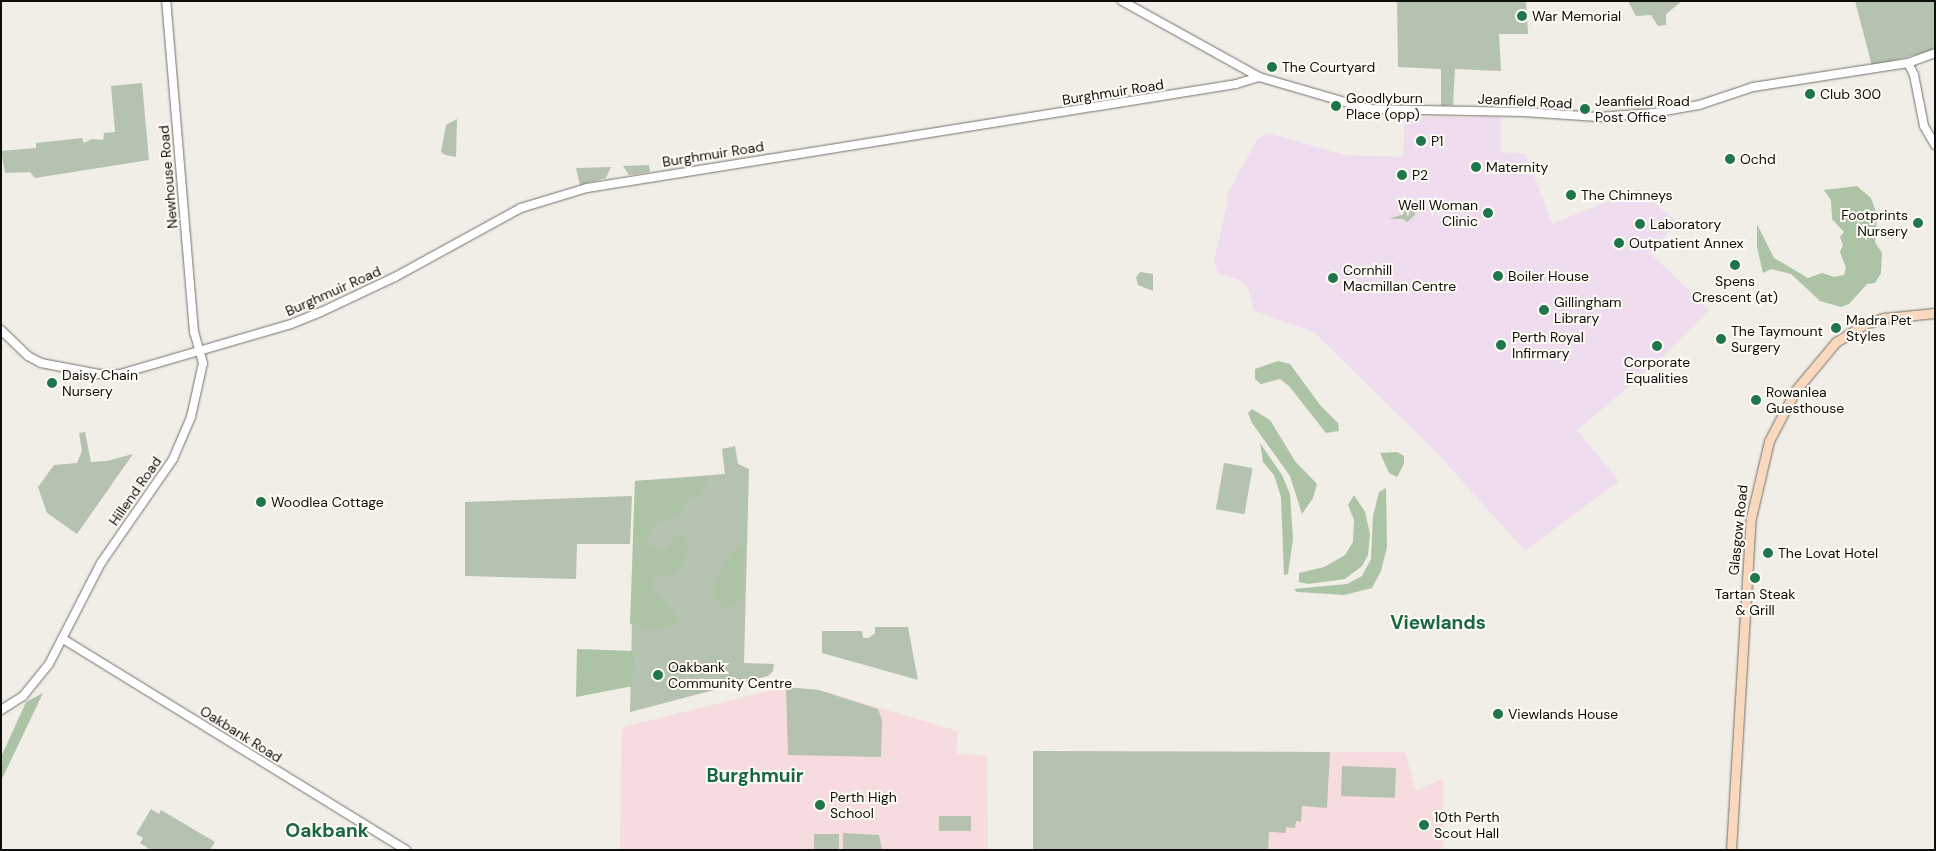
<!DOCTYPE html>
<style>
body{margin:0}
#map{position:relative;width:1936px;height:851px;overflow:hidden;background:#f0eee6;font-family:"DM Sans",sans-serif}
div>[style]{position:absolute}
[style*='--x']{left:calc(var(--x)*1px);top:calc(var(--y)*1px);width:calc(var(--w)*1px);rotate:calc(var(--a)*1deg)}
.education>*{inset:0;background:#f7dcdf}
.medical>*{inset:0;background:#efddef}
.green>*{inset:0;background:#b5c2b0;transform-origin:0 0}
.forest>*{inset:0;background:#adc3a5}
.roads{filter:drop-shadow(0 0 1px #73716a) drop-shadow(0 0 1px #73716a)}
.secondary>*{height:8px;margin:-4px;padding:0 4px;transform-origin:4px;border-radius:4px;background:#fff}
.primary>*{height:9px;margin:-4.5px;padding:0 4.5px;transform-origin:4.5px;border-radius:4.5px;background:#fad8be}
.dots>*{width:14px;height:14px;translate:-50% -50%;box-sizing:border-box;border:2px solid #fdfbf3;border-radius:50%}
span{translate:-50% -50%;white-space:nowrap;text-align:center;line-height:1.15;-webkit-text-stroke:4px #fdfbf3;paint-order:stroke}
.poi-label{font-size:14px;color:#0d0d0a}
.left{translate:0 -50%;text-align:left}
.right{translate:-100% -50%;text-align:right}
.street-label{font-size:14px;color:#0d0d0a}
.district-label{font-size:19px;color:#17673f;font-weight:700}
.frame{position:absolute;inset:0;border:2px solid #0d0d0a;pointer-events:none}
</style>
<div id="map">
<div class="education">
<div style="clip-path:polygon(786px 687px,819px 690px,958px 731px,957px 754px,987px 755px,988px 850px,620px 850px,622px 727px)"></div>
<div style="clip-path:polygon(1033px 751px,1405px 752px,1416px 791px,1443px 778px,1443px 850px,1033px 850px)"></div>
</div>
<div class="medical">
<div style="clip-path:polygon(1405px 117px,1501px 117px,1501px 152px,1526px 154px,1552px 224px,1638px 189px,1677px 222px,1650px 253px,1709px 310px,1652px 367px,1577px 430px,1619px 481px,1525px 551px,1439px 455px,1314px 332px,1254px 311px,1248px 288px,1239px 280px,1218px 273px,1214px 262px,1227px 204px,1227px 194px,1257px 140px,1268px 133px,1345px 155px,1403px 157px)"></div>
</div>
<div class="green">
<div style="clip-path:polygon(1397px 1px,1526px 1px,1528px 34px,1499px 34px,1501px 71px,1455px 69px,1453px 105px,1441px 106px,1441px 69px,1398px 67px)"></div>
<div style="clip-path:polygon(1628px 1px,1682px 1px,1666px 14px,1666px 25px,1658px 26px,1651px 15px,1636px 16px)"></div>
<div style="clip-path:polygon(1855px 1px,1935px 1px,1935px 50px,1872px 66px)"></div>
<div style="clip-path:polygon(142px 83px,149px 160px,35px 178px,30px 172px,5px 173px,1px 151px,36px 148px,36px 143px,82px 138px,84px 143px,92px 139px,103px 140px,104px 133px,115px 132px,111px 86px)"></div>
<div style="clip-path:polygon(457px 119px,456px 157px,445px 155px,441px 152px,446px 125px)"></div>
<div style="clip-path:polygon(649px 165px,650px 172px,629px 175px,623px 166px)"></div>
<div style="clip-path:polygon(611px 167px,606px 178px,580px 185px,576px 168px)"></div>
<div style="clip-path:polygon(1413px 202px,1415px 215px,1407px 222px,1403px 219px,1389px 219px,1403px 214px,1405px 207px)"></div>
<div style="clip-path:polygon(1140px 272px,1153px 274px,1153px 291px,1138px 285px,1136px 277px)"></div>
<div style="clip-path:polygon(85px 432px,91px 462px,107px 461px,133px 454px,77px 534px,47px 513px,38px 487px,54px 465px,77px 463px,82px 451px,79px 433px)"></div>
<div style="clip-path:polygon(735px 446px,738px 464px,749px 469px,744px 663px,774px 664px,773px 671px,768px 676px,630px 712px,635px 481px,725px 474px,722px 449px)"></div>
<div style="left:1224px;top:463px;width:29px;height:47px;rotate:10deg"></div>
<div style="clip-path:polygon(632px 496px,630px 544px,577px 544px,576px 579px,465px 576px,465px 502px)"></div>
<div style="clip-path:polygon(875px 627px,908px 627px,918px 680px,822px 653px,822px 631px,862px 631px,863px 638px,869px 638px,875px 633px)"></div>
<div style="clip-path:polygon(786px 687px,819px 690px,878px 709px,882px 720px,881px 757px,788px 755px)"></div>
<div style="clip-path:polygon(1033px 751px,1330px 752px,1327px 808px,1302px 806px,1301px 822px,1296px 821px,1295px 828px,1286px 827px,1286px 833px,1269px 832px,1268px 850px,1033px 850px)"></div>
<div style="left:1342px;top:766px;width:54px;height:30px;rotate:2deg"></div>
<div style="clip-path:polygon(151px 809px,159px 814px,161px 810px,215px 842px,210px 850px,151px 850px,140px 843px,143px 838px,136px 834px)"></div>
<div style="left:939px;top:816px;width:32px;height:15px"></div>
<div style="clip-path:polygon(843px 833px,879px 835px,882px 850px,843px 850px)"></div>
<div style="left:814px;top:834px;width:25px;height:16px"></div>
</div>
<div class="forest">
<div style="clip-path:polygon(1857px 186px,1871px 198px,1877px 215px,1875px 242px,1882px 253px,1881px 273px,1875px 283px,1867px 284px,1849px 304px,1841px 307px,1820px 301px,1791px 274px,1771px 269px,1763px 273px,1757px 247px,1757px 224px,1774px 258px,1808px 278px,1822px 273px,1834px 277px,1844px 275px,1846px 268px,1840px 252px,1843px 245px,1840px 237px,1844px 232px,1832px 219px,1831px 200px,1824px 190px)"></div>
<div style="clip-path:polygon(1278px 361px,1290px 364px,1320px 405px,1338px 423px,1339px 431px,1326px 433px,1289px 386px,1280px 379px,1261px 384px,1255px 379px,1255px 369px)"></div>
<div style="clip-path:polygon(1252px 409px,1270px 420px,1295px 461px,1317px 484px,1313px 498px,1302px 514px,1290px 476px,1252px 423px,1248px 413px)"></div>
<div style="clip-path:polygon(1260px 443px,1282px 475px,1290px 494px,1293px 539px,1288px 574px,1284px 575px,1281px 497px,1274px 475px,1263px 462px)"></div>
<div style="clip-path:polygon(1397px 452px,1404px 456px,1404px 464px,1397px 477px,1389px 473px,1380px 453px)"></div>
<div style="clip-path:polygon(709px 477px,701px 493px,685px 503px,680px 513px,652px 526px,647px 543px,653px 550px,667px 549px,679px 532px,684px 533px,688px 551px,682px 565px,673px 574px,661px 576px,657px 573px,649px 586px,676px 614px,675px 624px,654px 630px,630px 624px,635px 481px)"></div>
<div style="clip-path:polygon(1386px 488px,1387px 547px,1381px 571px,1372px 588px,1344px 595px,1297px 592px,1294px 589px,1347px 584px,1362px 576px,1371px 559px,1373px 516px,1379px 492px)"></div>
<div style="clip-path:polygon(1354px 495px,1365px 512px,1370px 534px,1368px 555px,1362px 566px,1345px 579px,1308px 584px,1299px 582px,1299px 573px,1324px 567px,1345px 555px,1353px 542px,1354px 520px,1348px 505px)"></div>
<div style="clip-path:polygon(744px 544px,744px 598px,727px 608px,721px 607px,715px 597px,718px 574px,737px 548px)"></div>
<div style="clip-path:polygon(577px 649px,634px 651px,633px 686px,576px 697px)"></div>
<div style="clip-path:polygon(43px 693px,1px 781px,1px 757px,26px 702px)"></div>
</div>
<div class="roads">
<div class="secondary">
<div style="--x:1122;--y:1;--w:157;--a:29"></div>
<div style="--x:1259;--y:77;--w:115;--a:16.2"></div>
<div style="--x:1369;--y:109;--w:155;--a:1.1"></div>
<div style="--x:1524;--y:112;--w:74;--a:3.9"></div>
<div style="--x:1598;--y:117;--w:56;--a:-4.1"></div>
<div style="--x:1654;--y:113;--w:46;--a:-10.1"></div>
<div style="--x:1699;--y:105;--w:57;--a:-18.4"></div>
<div style="--x:1753;--y:87;--w:157;--a:-8.8"></div>
<div style="--x:1908;--y:63;--w:29;--a:-20"></div>
<div style="--x:1908;--y:63;--w:13;--a:63"></div>
<div style="--x:1914;--y:75;--w:52;--a:78.9"></div>
<div style="--x:1924;--y:126;--w:22;--a:60"></div>
<div style="--x:1;--y:330;--w:37;--a:44"></div>
<div style="--x:28;--y:356;--w:15;--a:28"></div>
<div style="--x:41;--y:363;--w:59;--a:10.7"></div>
<div style="--x:99;--y:374;--w:21;--a:0"></div>
<div style="--x:120;--y:374;--w:178;--a:-16.3"></div>
<div style="--x:291;--y:324;--w:32;--a:-22"></div>
<div style="--x:321;--y:312;--w:82;--a:-25.3"></div>
<div style="--x:395;--y:277;--w:144;--a:-28.7"></div>
<div style="--x:521;--y:208;--w:69;--a:-16.9"></div>
<div style="--x:587;--y:188;--w:657;--a:-9.1"></div>
<div style="--x:1236;--y:84;--w:24;--a:-17"></div>
<div style="--x:63;--y:639;--w:403;--a:31.6"></div>
<div style="--x:1;--y:710;--w:26;--a:-32"></div>
<div style="--x:23;--y:696;--w:41;--a:-50.9"></div>
<div style="--x:49;--y:664;--w:114;--a:-62.8"></div>
<div style="--x:101;--y:563;--w:126;--a:-55.3"></div>
<div style="--x:173;--y:459;--w:46;--a:-66.8"></div>
<div style="--x:191;--y:417;--w:55;--a:-77.5"></div>
<div style="--x:203;--y:363;--w:32;--a:-106"></div>
<div style="--x:194;--y:332;--w:332;--a:-94.8"></div>
</div>
<div class="primary">
<div style="--x:1731;--y:850;--w:333;--a:-86.6"></div>
<div style="--x:1751;--y:518;--w:79;--a:-76.8"></div>
<div style="--x:1769;--y:441;--w:56;--a:-62.5"></div>
<div style="--x:1795;--y:391;--w:64;--a:-50.1"></div>
<div style="--x:1836;--y:342;--w:34;--a:-32"></div>
<div style="--x:1865;--y:324;--w:20;--a:-18"></div>
<div style="--x:1884;--y:318;--w:51;--a:-5.6"></div>
</div>
</div>
<div class="dots">
<div style="left:1522px;top:16px;background:#1f764a"></div>
<div style="left:1272px;top:67px;background:#1f764a"></div>
<div style="left:1810px;top:94px;background:#1f764a"></div>
<div style="left:1336px;top:106px;background:#1f764a"></div>
<div style="left:1585px;top:109px;background:#1f764a"></div>
<div style="left:1421px;top:141px;background:#1f764a"></div>
<div style="left:1730px;top:159px;background:#1f764a"></div>
<div style="left:1476px;top:167px;background:#1f764a"></div>
<div style="left:1402px;top:175px;background:#1f764a"></div>
<div style="left:1571px;top:195px;background:#1f764a"></div>
<div style="left:1488px;top:213px;background:#1f764a"></div>
<div style="left:1918px;top:223px;background:#1f764a"></div>
<div style="left:1640px;top:224px;background:#1f764a"></div>
<div style="left:1619px;top:243px;background:#1f764a"></div>
<div style="left:1735px;top:265px;background:#1f764a"></div>
<div style="left:1498px;top:276px;background:#1f764a"></div>
<div style="left:1333px;top:278px;background:#1f764a"></div>
<div style="left:1544px;top:310px;background:#1f764a"></div>
<div style="left:1836px;top:328px;background:#1f764a"></div>
<div style="left:1721px;top:339px;background:#1f764a"></div>
<div style="left:1501px;top:345px;background:#1f764a"></div>
<div style="left:1657px;top:346px;background:#1f764a"></div>
<div style="left:52px;top:383px;background:#1f764a"></div>
<div style="left:1756px;top:400px;background:#1f764a"></div>
<div style="left:261px;top:502px;background:#1f764a"></div>
<div style="left:1768px;top:553px;background:#1f764a"></div>
<div style="left:1755px;top:578px;background:#1f764a"></div>
<div style="left:658px;top:675px;background:#1f764a"></div>
<div style="left:1498px;top:714px;background:#1f764a"></div>
<div style="left:820px;top:805px;background:#1f764a"></div>
<div style="left:1424px;top:825px;background:#1f764a"></div>
</div>
<div class="poi-label">
<span class="left" style="left:1532px;top:16px">War Memorial</span>
<span class="left" style="left:1282px;top:67px">The Courtyard</span>
<span class="left" style="left:1820px;top:94px">Club 300</span>
<span class="left" style="left:1346px;top:106px">Goodlyburn<br>Place (opp)</span>
<span class="left" style="left:1595px;top:109px">Jeanfield Road<br>Post Office</span>
<span class="left" style="left:1431px;top:141px">P1</span>
<span class="left" style="left:1740px;top:159px">Ochd</span>
<span class="left" style="left:1486px;top:167px">Maternity</span>
<span class="left" style="left:1412px;top:175px">P2</span>
<span class="left" style="left:1581px;top:195px">The Chimneys</span>
<span class="right" style="left:1478px;top:213px">Well Woman<br>Clinic</span>
<span class="right" style="left:1908px;top:223px">Footprints<br>Nursery</span>
<span class="left" style="left:1650px;top:224px">Laboratory</span>
<span class="left" style="left:1629px;top:243px">Outpatient Annex</span>
<span class="left" style="left:1343px;top:278px">Cornhill<br>Macmillan Centre</span>
<span class="left" style="left:1508px;top:276px">Boiler House</span>
<span style="left:1735px;top:289px">Spens<br>Crescent (at)</span>
<span class="left" style="left:1554px;top:310px">Gillingham<br>Library</span>
<span class="left" style="left:1846px;top:328px">Madra Pet<br>Styles</span>
<span class="left" style="left:1731px;top:339px">The Taymount<br>Surgery</span>
<span class="left" style="left:1512px;top:345px">Perth Royal<br>Infirmary</span>
<span style="left:1657px;top:370px">Corporate<br>Equalities</span>
<span class="left" style="left:62px;top:383px">Daisy Chain<br>Nursery</span>
<span class="left" style="left:1766px;top:400px">Rowanlea<br>Guesthouse</span>
<span class="left" style="left:271px;top:502px">Woodlea Cottage</span>
<span class="left" style="left:1778px;top:553px">The Lovat Hotel</span>
<span style="left:1755px;top:602px">Tartan Steak<br>&amp; Grill</span>
<span class="left" style="left:668px;top:675px">Oakbank<br>Community Centre</span>
<span class="left" style="left:1508px;top:714px">Viewlands House</span>
<span class="left" style="left:830px;top:805px">Perth High<br>School</span>
<span class="left" style="left:1434px;top:825px">10th Perth<br>Scout Hall</span>
</div>
<div class="street-label">
<span style="left:1113px;top:92px;rotate:-9deg">Burghmuir Road</span>
<span style="left:1525px;top:101px;rotate:3deg">Jeanfield Road</span>
<span style="left:713px;top:154px;rotate:-9deg">Burghmuir Road</span>
<span style="left:168px;top:177px;rotate:-95deg">Newhouse Road</span>
<span style="left:333px;top:291px;rotate:-24deg">Burghmuir Road</span>
<span style="left:135px;top:491px;rotate:-55deg">Hillend Road</span>
<span style="left:1738px;top:530px;rotate:-84deg">Glasgow Road</span>
<span style="left:241px;top:734px;rotate:32deg">Oakbank Road</span>
</div>
<div class="district-label">
<span style="left:1438px;top:623px">Viewlands</span>
<span style="left:755px;top:776px">Burghmuir</span>
<span style="left:327px;top:831px">Oakbank</span>
</div>
<div class="frame"></div>
</div>
